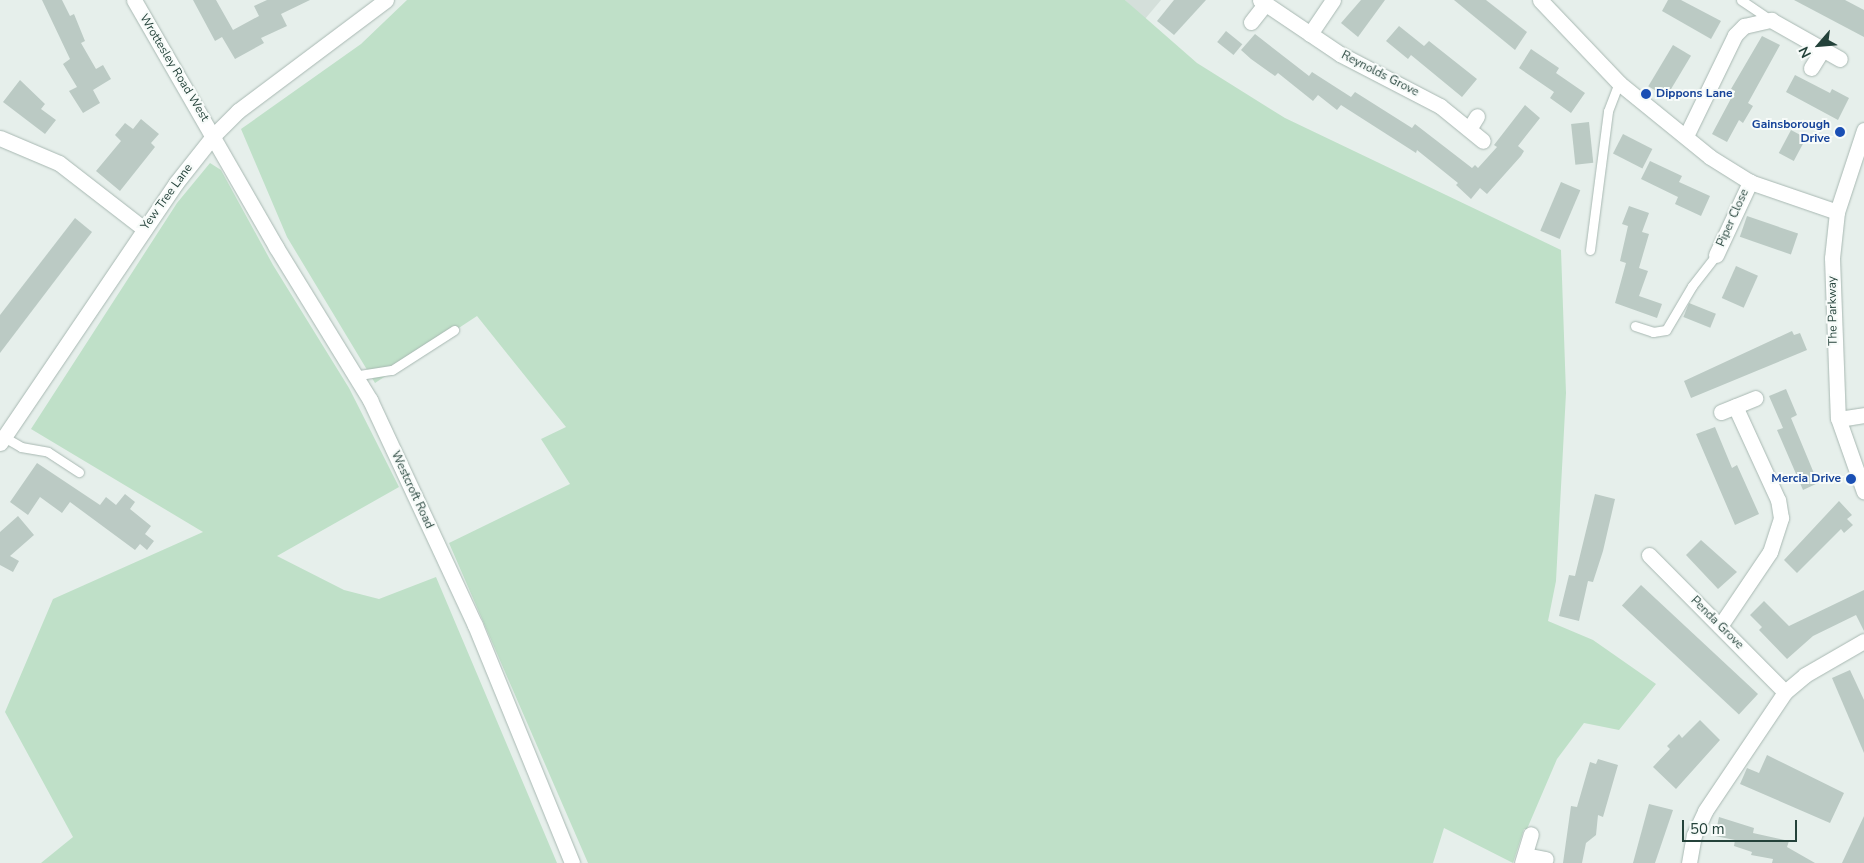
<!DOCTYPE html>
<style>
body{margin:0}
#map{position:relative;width:1864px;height:863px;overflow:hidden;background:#e6efeb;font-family:"Nunito Sans",sans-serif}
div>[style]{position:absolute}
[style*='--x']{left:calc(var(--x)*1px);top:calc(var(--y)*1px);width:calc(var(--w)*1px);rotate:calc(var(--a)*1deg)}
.built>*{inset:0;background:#d4dfda}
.green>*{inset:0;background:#bfe0c8}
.building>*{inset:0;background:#bbcac4;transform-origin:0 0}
.roads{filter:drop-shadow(0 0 1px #a8b8b2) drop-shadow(0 0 1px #a8b8b2)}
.service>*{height:9px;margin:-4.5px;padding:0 4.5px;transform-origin:4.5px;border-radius:4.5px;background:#fff}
.minor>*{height:15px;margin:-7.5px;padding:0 7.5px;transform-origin:7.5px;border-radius:7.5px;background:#fff}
.tertiary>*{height:15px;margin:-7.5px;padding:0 7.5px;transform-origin:7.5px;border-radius:7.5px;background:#fff}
.dots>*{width:14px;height:14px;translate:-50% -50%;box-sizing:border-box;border:2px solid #f7fbf9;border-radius:50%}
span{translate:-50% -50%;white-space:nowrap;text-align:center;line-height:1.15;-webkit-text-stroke:4px #f7fbf9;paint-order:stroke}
.street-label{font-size:12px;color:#24423a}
.transit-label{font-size:12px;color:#164399;font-weight:700}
.left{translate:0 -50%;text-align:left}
.right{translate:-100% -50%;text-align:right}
.north{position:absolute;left:1794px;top:20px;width:50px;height:50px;-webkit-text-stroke:4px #f7fbf9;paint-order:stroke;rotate:243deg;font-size:14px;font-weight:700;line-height:20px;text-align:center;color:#24423a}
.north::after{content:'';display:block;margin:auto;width:18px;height:22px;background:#24423a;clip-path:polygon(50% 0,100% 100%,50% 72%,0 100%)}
.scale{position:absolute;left:1682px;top:820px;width:115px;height:22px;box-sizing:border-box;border:2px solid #24423a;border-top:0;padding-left:6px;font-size:15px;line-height:18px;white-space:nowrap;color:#24423a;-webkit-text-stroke:4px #f7fbf9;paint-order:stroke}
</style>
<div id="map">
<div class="built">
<div style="clip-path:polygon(1125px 0,1161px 0,1145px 19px)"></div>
</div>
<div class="green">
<div style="clip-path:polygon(407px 0,1125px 0,1197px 63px,1285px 118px,1561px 250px,1566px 393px,1556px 581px,1548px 621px,1593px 640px,1656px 684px,1619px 730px,1584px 723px,1557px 759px,1527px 829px,1524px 829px,1513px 863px,1444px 828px,1433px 863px,588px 863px,449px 543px,570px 484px,541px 439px,566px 427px,477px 316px,375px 383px,287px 237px,241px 129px,361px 44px)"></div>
<div style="clip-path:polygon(210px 163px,221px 170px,273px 265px,349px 388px,399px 487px,277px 556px,344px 590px,379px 599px,436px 577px,557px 863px,41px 863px,73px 837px,5px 712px,53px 599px,203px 532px,31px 429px,177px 203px)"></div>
</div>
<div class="building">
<div style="clip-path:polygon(42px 0,62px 0,70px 16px,74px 14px,85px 41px,81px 43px,96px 69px,103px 65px,111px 79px,93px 90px,100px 103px,83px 113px,69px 91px,77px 87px,63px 64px,70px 59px)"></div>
<div style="clip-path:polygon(193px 0,216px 0,233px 30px,259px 16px,254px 6px,267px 0,310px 0,281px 14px,287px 26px,261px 38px,264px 43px,235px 59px,222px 37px,215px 41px)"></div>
<div style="clip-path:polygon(1174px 0,1206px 0,1174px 35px,1157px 21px)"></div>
<div style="clip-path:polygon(1361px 0,1385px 0,1358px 37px,1341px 23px)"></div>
<div style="clip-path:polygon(1454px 0,1486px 0,1527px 32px,1515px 50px)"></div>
<div style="clip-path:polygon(1668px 0,1681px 0,1721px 21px,1711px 39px,1662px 11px)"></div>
<div style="clip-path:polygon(1794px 0,1845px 0,1864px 10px,1864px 37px)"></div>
<div style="clip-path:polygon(1399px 26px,1424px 46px,1429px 41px,1477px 79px,1462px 97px,1411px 55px,1408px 59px,1386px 41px)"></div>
<div style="left:1226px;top:31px;width:21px;height:14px;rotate:39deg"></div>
<div style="clip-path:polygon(1255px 34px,1309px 76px,1312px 72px,1351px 97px,1355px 92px,1412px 128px,1415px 124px,1472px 168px,1475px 165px,1478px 168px,1497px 147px,1494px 145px,1525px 105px,1540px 118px,1518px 146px,1524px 151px,1521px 156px,1487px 194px,1480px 188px,1471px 199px,1456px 185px,1458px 183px,1417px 150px,1416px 153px,1341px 105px,1337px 110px,1318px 95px,1313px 101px,1278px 73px,1275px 76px,1251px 59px,1241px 50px)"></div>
<div style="clip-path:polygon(1762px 36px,1780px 45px,1748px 103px,1753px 106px,1743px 123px,1739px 120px,1727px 142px,1712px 134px,1735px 91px,1731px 89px)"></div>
<div style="left:1673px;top:45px;width:21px;height:48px;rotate:31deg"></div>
<div style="clip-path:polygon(1531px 49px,1559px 68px,1556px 73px,1585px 93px,1571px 113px,1550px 98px,1554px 92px,1519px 68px)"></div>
<div style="clip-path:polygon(1795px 75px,1830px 93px,1832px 89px,1849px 98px,1838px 120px,1786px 92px)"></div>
<div style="clip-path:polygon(20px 80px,45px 104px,41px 109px,56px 120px,45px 134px,3px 102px)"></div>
<div style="clip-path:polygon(141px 119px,159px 134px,151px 143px,155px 147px,120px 191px,96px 171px,121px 141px,115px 135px,125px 123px,133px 129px)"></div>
<div style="left:1589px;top:122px;width:41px;height:18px;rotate:84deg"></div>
<div style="left:1791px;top:130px;width:17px;height:26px;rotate:28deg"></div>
<div style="left:1623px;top:134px;width:33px;height:22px;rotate:27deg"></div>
<div style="clip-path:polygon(1650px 161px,1682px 176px,1679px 182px,1710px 196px,1701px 216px,1675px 204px,1678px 197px,1641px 179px)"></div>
<div style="left:1561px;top:182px;width:21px;height:53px;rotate:23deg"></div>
<div style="clip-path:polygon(1629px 206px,1649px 213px,1642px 232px,1649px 234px,1639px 268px,1648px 271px,1639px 296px,1662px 304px,1657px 318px,1615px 303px,1626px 263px,1620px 261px,1628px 226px,1622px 224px)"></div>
<div style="left:1747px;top:216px;width:54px;height:22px;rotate:19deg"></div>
<div style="clip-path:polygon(75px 218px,92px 232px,0 353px,0 315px)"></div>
<div style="left:1736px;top:266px;width:24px;height:35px;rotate:24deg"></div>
<div style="left:1689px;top:303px;width:29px;height:15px;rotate:22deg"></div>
<div style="clip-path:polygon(1792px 331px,1794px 335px,1800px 333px,1807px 350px,1691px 398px,1684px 381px)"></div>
<div style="clip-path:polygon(1786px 389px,1797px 415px,1791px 418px,1818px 483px,1803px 490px,1777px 430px,1783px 428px,1769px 396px)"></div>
<div style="clip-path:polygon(1715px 427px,1732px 468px,1737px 465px,1759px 514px,1735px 525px,1696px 434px)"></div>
<div style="clip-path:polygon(37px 463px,100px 505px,106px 497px,116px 505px,125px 494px,135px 502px,130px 509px,151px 526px,145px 534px,154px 541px,147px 550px,140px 544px,135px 550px,70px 502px,62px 513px,40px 497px,28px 515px,10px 502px)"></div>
<div style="clip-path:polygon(1595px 494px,1615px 499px,1603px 551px,1593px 582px,1588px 581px,1579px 621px,1559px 616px,1569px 575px,1575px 576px)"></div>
<div style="clip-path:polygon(1839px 501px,1852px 515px,1847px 519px,1853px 525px,1844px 533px,1841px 529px,1797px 573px,1784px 560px)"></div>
<div style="clip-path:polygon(18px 516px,34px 535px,10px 556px,19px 561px,13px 572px,0 565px,0 532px)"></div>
<div style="clip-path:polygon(1701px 540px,1737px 572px,1718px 589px,1686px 555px)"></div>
<div style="left:1641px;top:585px;width:160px;height:28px;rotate:43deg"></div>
<div style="clip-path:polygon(1864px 590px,1864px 631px,1856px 615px,1813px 636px,1787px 659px,1759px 630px,1762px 627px,1750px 615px,1764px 601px,1789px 626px)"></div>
<div style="clip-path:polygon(1850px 670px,1864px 700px,1864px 753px,1832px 678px)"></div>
<div style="clip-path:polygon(1700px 720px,1720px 740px,1676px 789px,1653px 767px,1670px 749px,1667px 746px,1679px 734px,1682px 738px)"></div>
<div style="clip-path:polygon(1767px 755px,1844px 793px,1830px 823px,1740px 784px,1747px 768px,1759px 773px)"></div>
<div style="clip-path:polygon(1598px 759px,1618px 765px,1603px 817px,1598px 815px,1596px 835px,1586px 843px,1582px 863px,1563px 863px,1571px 806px,1577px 807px,1590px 762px,1596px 764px)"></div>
<div style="clip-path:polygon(1649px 804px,1673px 810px,1655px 863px,1633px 863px)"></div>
<div style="clip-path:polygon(1864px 816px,1864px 863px,1842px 863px)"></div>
<div style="clip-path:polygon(1719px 817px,1754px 828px,1753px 833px,1789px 841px,1787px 847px,1815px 863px,1772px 863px,1773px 859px,1751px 855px,1752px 852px,1734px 846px,1735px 840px,1715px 836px)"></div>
</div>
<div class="roads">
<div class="service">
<div style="--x:1741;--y:0;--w:36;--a:34"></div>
<div style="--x:1590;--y:250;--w:140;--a:-82.6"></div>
<div style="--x:1608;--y:111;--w:30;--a:-69"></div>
<div style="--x:1635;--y:326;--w:19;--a:18"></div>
<div style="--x:1653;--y:332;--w:13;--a:-9"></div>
<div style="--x:1666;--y:330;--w:51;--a:-59.4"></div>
<div style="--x:1692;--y:286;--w:39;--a:-52"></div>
<div style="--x:353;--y:376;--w:39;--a:-9"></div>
<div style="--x:392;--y:370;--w:74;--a:-32.8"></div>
<div style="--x:4;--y:437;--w:20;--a:30"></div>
<div style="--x:21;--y:447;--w:27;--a:10"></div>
<div style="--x:48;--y:452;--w:37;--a:33"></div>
</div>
<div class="minor">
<div style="--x:134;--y:0;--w:285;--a:60.1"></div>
<div style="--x:276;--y:247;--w:180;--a:58.4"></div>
<div style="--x:370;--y:400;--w:248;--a:65"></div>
<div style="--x:475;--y:625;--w:257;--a:67.8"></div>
<div style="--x:1260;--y:0;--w:97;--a:34"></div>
<div style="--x:1340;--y:54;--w:113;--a:27.5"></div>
<div style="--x:1440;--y:106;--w:55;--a:39.1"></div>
<div style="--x:1540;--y:0;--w:115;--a:46.4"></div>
<div style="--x:1619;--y:83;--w:117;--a:39.1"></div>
<div style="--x:1710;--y:157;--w:47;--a:32"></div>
<div style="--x:1750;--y:182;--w:92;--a:19"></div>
<div style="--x:1251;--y:22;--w:23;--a:-52"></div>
<div style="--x:1310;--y:34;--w:41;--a:-55.9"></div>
<div style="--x:1811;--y:68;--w:22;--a:-58"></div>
<div style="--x:1469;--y:129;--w:15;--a:-58"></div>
<div style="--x:1686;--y:136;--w:112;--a:-64.1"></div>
<div style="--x:1735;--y:35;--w:13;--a:-45"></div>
<div style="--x:1744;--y:26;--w:28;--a:-13"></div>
<div style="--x:1771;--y:20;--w:79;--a:29.5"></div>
<div style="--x:0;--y:138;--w:64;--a:23"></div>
<div style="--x:59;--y:163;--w:108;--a:37.8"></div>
<div style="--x:1716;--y:255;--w:81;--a:-65"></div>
<div style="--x:1721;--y:412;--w:37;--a:-22"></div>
<div style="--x:1839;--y:419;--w:25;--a:-9"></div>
<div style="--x:1649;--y:555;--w:193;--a:45.2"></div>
<div style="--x:1720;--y:626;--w:89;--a:-56"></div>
<div style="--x:1770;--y:552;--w:36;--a:-72"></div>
<div style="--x:1781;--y:518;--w:18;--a:-99"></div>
<div style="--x:1778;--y:500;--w:103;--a:-114.6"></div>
<div style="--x:1525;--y:855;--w:21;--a:11"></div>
<div style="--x:1522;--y:863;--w:30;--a:-73"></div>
<div style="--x:1689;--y:863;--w:28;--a:-80"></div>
<div style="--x:1694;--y:835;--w:26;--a:-65"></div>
<div style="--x:1705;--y:811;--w:143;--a:-56.1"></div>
<div style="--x:1785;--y:692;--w:26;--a:-40"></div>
<div style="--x:1805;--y:675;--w:68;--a:-30"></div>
</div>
<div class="tertiary">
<div style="--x:1864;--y:130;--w:86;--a:108.2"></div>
<div style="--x:1837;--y:212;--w:46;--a:96.2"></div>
<div style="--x:1832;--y:258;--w:160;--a:87.9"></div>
<div style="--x:1838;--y:418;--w:78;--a:70.6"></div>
<div style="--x:0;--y:443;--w:314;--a:-55.9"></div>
<div style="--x:176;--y:183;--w:61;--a:-51.6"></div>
<div style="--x:214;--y:135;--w:34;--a:-45"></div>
<div style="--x:238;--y:111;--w:185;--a:-36.9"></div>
</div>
</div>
<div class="dots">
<div style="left:1646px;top:94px;background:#1a4fb4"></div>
<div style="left:1840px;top:132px;background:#1a4fb4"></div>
<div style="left:1851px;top:479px;background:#1a4fb4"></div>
</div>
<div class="street-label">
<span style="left:174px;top:68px;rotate:59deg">Wrottesley Road West</span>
<span style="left:1380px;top:74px;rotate:27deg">Reynolds Grove</span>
<span style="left:167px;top:197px;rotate:-54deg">Yew Tree Lane</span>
<span style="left:1733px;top:218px;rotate:-66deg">Piper Close</span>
<span style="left:1833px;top:311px;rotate:-91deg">The Parkway</span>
<span style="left:412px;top:490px;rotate:65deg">Westcroft Road</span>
<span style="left:1717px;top:623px;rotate:45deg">Penda Grove</span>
</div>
<div class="transit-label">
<span class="left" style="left:1656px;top:94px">Dippons Lane</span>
<span class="right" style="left:1830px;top:132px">Gainsborough<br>Drive</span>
<span class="right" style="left:1841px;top:479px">Mercia Drive</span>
</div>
<div class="north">N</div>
<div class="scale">50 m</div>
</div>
